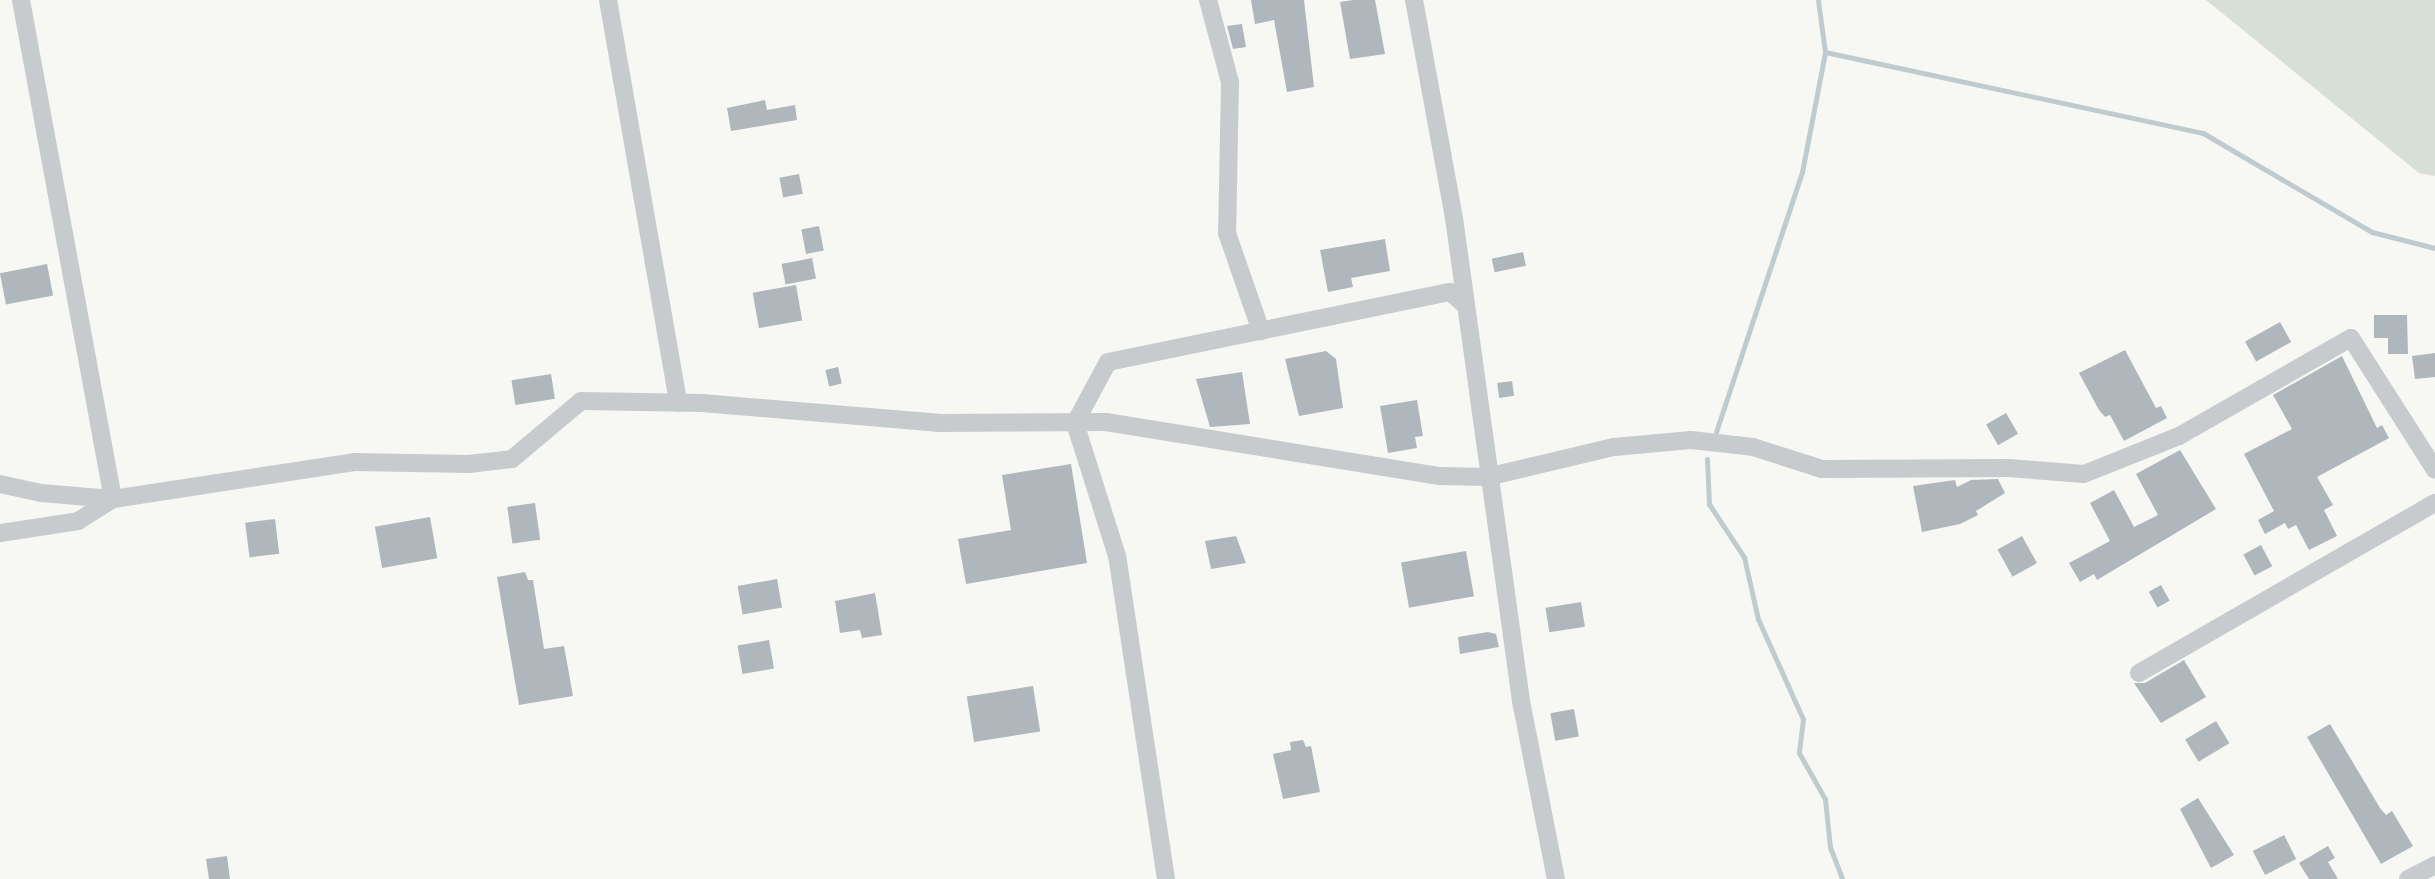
<!DOCTYPE html>
<style>
body{margin:0}
#map{position:relative;width:2435px;height:879px;overflow:hidden;background:#f7f8f4;font-family:"Golos Text",sans-serif}
div>[style]{position:absolute}
[style*='--x']{left:calc(var(--x)*1px);top:calc(var(--y)*1px);width:calc(var(--w)*1px);rotate:calc(var(--a)*1deg)}
.green>*{inset:0;background:#d8e0d5}
.stream>*{height:5px;margin:-2.5px;padding:0 2.5px;transform-origin:2.5px;border-radius:2.5px;background:#c0cbd0}
.building>*{inset:0;background:#afb7bd;transform-origin:0 0}
.minor>*{height:18px;margin:-9px;padding:0 9px;transform-origin:9px;border-radius:9px;background:#c7cbce}
span{translate:-50% -50%;white-space:nowrap;text-align:center;line-height:1.15;-webkit-text-stroke:7px #fff;paint-order:stroke}
</style>
<div id="map">
<div class="green">
<div style="clip-path:polygon(2206px 0,2435px 0,2435px 176px,2419px 173px)"></div>
</div>
<div class="stream">
<div style="--x:1825;--y:52;--w:387;--a:12.1"></div>
<div style="--x:2203;--y:133;--w:196;--a:30.4"></div>
<div style="--x:2372;--y:232;--w:65;--a:14.3"></div>
<div style="--x:1716;--y:432;--w:274;--a:-71.7"></div>
<div style="--x:1802;--y:172;--w:122;--a:-79.1"></div>
<div style="--x:1825;--y:52;--w:52;--a:-97.7"></div>
<div style="--x:1707;--y:459;--w:45;--a:87.5"></div>
<div style="--x:1709;--y:504;--w:64;--a:56.6"></div>
<div style="--x:1744;--y:557;--w:64;--a:77.3"></div>
<div style="--x:1758;--y:619;--w:110;--a:65.8"></div>
<div style="--x:1803;--y:719;--w:34;--a:97"></div>
<div style="--x:1799;--y:753;--w:53;--a:60.5"></div>
<div style="--x:1825;--y:799;--w:48;--a:84.1"></div>
<div style="--x:1830;--y:847;--w:34;--a:69"></div>
</div>
<div class="building">
<div style="clip-path:polygon(1251px 0,1304px 0,1314px 87px,1287px 92px,1274px 20px,1255px 24px)"></div>
<div style="clip-path:polygon(1353px 0,1375px 0,1385px 54px,1350px 59px,1340px 2px)"></div>
<div style="clip-path:polygon(1242px 24px,1246px 47px,1233px 49px,1227px 26px)"></div>
<div style="clip-path:polygon(765px 100px,767px 110px,795px 105px,797px 120px,731px 131px,727px 108px)"></div>
<div style="left:799px;top:174px;width:20px;height:20px;rotate:79deg"></div>
<div style="left:819px;top:226px;width:25px;height:18px;rotate:79deg"></div>
<div style="clip-path:polygon(1385px 239px,1390px 271px,1351px 278px,1353px 287px,1328px 292px,1320px 250px)"></div>
<div style="left:1523px;top:252px;width:14px;height:32px;rotate:78deg"></div>
<div style="left:812px;top:258px;width:21px;height:31px;rotate:79deg"></div>
<div style="left:47px;top:264px;width:32px;height:48px;rotate:79deg"></div>
<div style="left:796px;top:285px;width:36px;height:44px;rotate:80deg"></div>
<div style="clip-path:polygon(2374px 315px,2407px 315px,2408px 354px,2388px 354px,2388px 338px,2374px 338px)"></div>
<div style="left:2280px;top:322px;width:23px;height:40px;rotate:61deg"></div>
<div style="clip-path:polygon(2125px 350px,2156px 408px,2161px 406px,2167px 418px,2124px 441px,2110px 415px,2105px 417px,2099px 410px,2079px 373px)"></div>
<div style="clip-path:polygon(1326px 351px,1336px 359px,1343px 408px,1299px 416px,1285px 359px)"></div>
<div style="clip-path:polygon(2435px 353px,2435px 377px,2415px 379px,2412px 356px)"></div>
<div style="clip-path:polygon(2342px 356px,2377px 428px,2382px 425px,2389px 438px,2317px 477px,2333px 505px,2324px 510px,2337px 536px,2309px 550px,2296px 525px,2288px 529px,2285px 523px,2265px 534px,2258px 520px,2274px 511px,2244px 454px,2292px 429px,2273px 395px)"></div>
<div style="left:838px;top:367px;width:17px;height:13px;rotate:77deg"></div>
<div style="clip-path:polygon(1242px 372px,1250px 424px,1210px 427px,1196px 379px)"></div>
<div style="left:551px;top:374px;width:25px;height:40px;rotate:81deg"></div>
<div style="left:1512px;top:381px;width:15px;height:15px;rotate:82deg"></div>
<div style="clip-path:polygon(1417px 400px,1423px 436px,1415px 437px,1417px 448px,1388px 453px,1380px 406px)"></div>
<div style="left:2006px;top:413px;width:24px;height:23px;rotate:60deg"></div>
<div style="clip-path:polygon(2180px 450px,2216px 509px,2097px 580px,2094px 574px,2080px 582px,2069px 563px,2110px 541px,2090px 503px,2114px 490px,2134px 527px,2158px 515px,2136px 474px)"></div>
<div style="clip-path:polygon(1071px 464px,1087px 563px,966px 584px,958px 539px,1011px 530px,1002px 475px)"></div>
<div style="clip-path:polygon(1998px 479px,2005px 493px,1976px 511px,1978px 515px,1960px 524px,1922px 532px,1913px 486px,1955px 480px,1957px 487px,1971px 480px)"></div>
<div style="left:535px;top:503px;width:37px;height:28px;rotate:82deg"></div>
<div style="left:430px;top:517px;width:42px;height:56px;rotate:80deg"></div>
<div style="left:275px;top:519px;width:35px;height:30px;rotate:83deg"></div>
<div style="clip-path:polygon(1236px 536px,1246px 563px,1211px 569px,1205px 541px)"></div>
<div style="left:2022px;top:536px;width:31px;height:28px;rotate:61deg"></div>
<div style="left:2261px;top:545px;width:24px;height:20px;rotate:62deg"></div>
<div style="left:1466px;top:551px;width:46px;height:66px;rotate:80deg"></div>
<div style="clip-path:polygon(525px 572px,528px 580px,533px 580px,544px 649px,564px 646px,573px 696px,519px 705px,497px 577px)"></div>
<div style="left:777px;top:579px;width:29px;height:40px;rotate:80deg"></div>
<div style="left:2161px;top:585px;width:18px;height:14px;rotate:61deg"></div>
<div style="clip-path:polygon(875px 593px,882px 635px,862px 638px,860px 630px,840px 633px,835px 601px)"></div>
<div style="left:1581px;top:602px;width:25px;height:36px;rotate:81deg"></div>
<div style="clip-path:polygon(1488px 632px,1496px 634px,1499px 647px,1460px 654px,1458px 637px)"></div>
<div style="left:769px;top:640px;width:29px;height:32px;rotate:80deg"></div>
<div style="clip-path:polygon(2184px 660px,2206px 697px,2161px 723px,2134px 683px,2145px 683px)"></div>
<div style="left:1033px;top:686px;width:46px;height:67px;rotate:81deg"></div>
<div style="left:1574px;top:709px;width:28px;height:24px;rotate:80deg"></div>
<div style="left:2216px;top:721px;width:26px;height:36px;rotate:59deg"></div>
<div style="clip-path:polygon(2330px 724px,2380px 808px,2386px 815px,2392px 811px,2413px 846px,2381px 864px,2307px 737px)"></div>
<div style="clip-path:polygon(1303px 740px,1306px 747px,1311px 746px,1320px 792px,1283px 799px,1273px 754px,1291px 750px,1290px 742px)"></div>
<div style="clip-path:polygon(2198px 798px,2234px 855px,2211px 868px,2180px 809px)"></div>
<div style="left:2284px;top:835px;width:27px;height:35px;rotate:63deg"></div>
<div style="clip-path:polygon(2328px 846px,2335px 858px,2328px 862px,2338px 879px,2309px 879px,2299px 863px)"></div>
<div style="clip-path:polygon(227px 856px,230px 879px,209px 879px,206px 859px)"></div>
</div>
<div class="minor">
<div style="--x:608;--y:0;--w:409;--a:80.1"></div>
<div style="--x:1208;--y:0;--w:85;--a:75"></div>
<div style="--x:1230;--y:82;--w:151;--a:91.1"></div>
<div style="--x:1227;--y:233;--w:104;--a:70.9"></div>
<div style="--x:1414;--y:0;--w:222;--a:79.6"></div>
<div style="--x:1454;--y:218;--w:493;--a:82.1"></div>
<div style="--x:1522;--y:706;--w:176;--a:78.9"></div>
<div style="--x:0;--y:484;--w:42;--a:12.4"></div>
<div style="--x:41;--y:493;--w:72;--a:4.8"></div>
<div style="--x:113;--y:499;--w:244;--a:-8.7"></div>
<div style="--x:354;--y:462;--w:115;--a:1"></div>
<div style="--x:469;--y:464;--w:43;--a:-6.6"></div>
<div style="--x:512;--y:459;--w:90;--a:-40"></div>
<div style="--x:581;--y:401;--w:121;--a:0.9"></div>
<div style="--x:702;--y:403;--w:237;--a:4.8"></div>
<div style="--x:938;--y:423;--w:168;--a:-0.3"></div>
<div style="--x:1106;--y:422;--w:338;--a:9.2"></div>
<div style="--x:1440;--y:476;--w:47;--a:1.2"></div>
<div style="--x:1487;--y:477;--w:130;--a:-13.3"></div>
<div style="--x:1614;--y:447;--w:77;--a:-5.2"></div>
<div style="--x:1691;--y:440;--w:62;--a:6.4"></div>
<div style="--x:1753;--y:447;--w:72;--a:17.7"></div>
<div style="--x:1822;--y:469;--w:187;--a:-0.3"></div>
<div style="--x:2009;--y:468;--w:75;--a:4.6"></div>
<div style="--x:2084;--y:474;--w:102;--a:-21.8"></div>
<div style="--x:2179;--y:436;--w:198;--a:-29.7"></div>
<div style="--x:2351;--y:338;--w:156;--a:57.5"></div>
<div style="--x:0;--y:533;--w:79;--a:-8.7"></div>
<div style="--x:78;--y:521;--w:41;--a:-32.2"></div>
<div style="--x:113;--y:499;--w:507;--a:-100.45"></div>
<div style="--x:2139;--y:673;--w:341;--a:-29.9"></div>
<div style="--x:1166;--y:879;--w:327;--a:-98.6"></div>
<div style="--x:1117;--y:556;--w:139;--a:-107.5"></div>
<div style="--x:1075;--y:423;--w:69;--a:-61.6"></div>
<div style="--x:1108;--y:362;--w:349;--a:-11.6"></div>
<div style="--x:1450;--y:292;--w:21;--a:41"></div>
<div style="--x:2408;--y:879;--w:30;--a:-27"></div>
</div>
</div>
